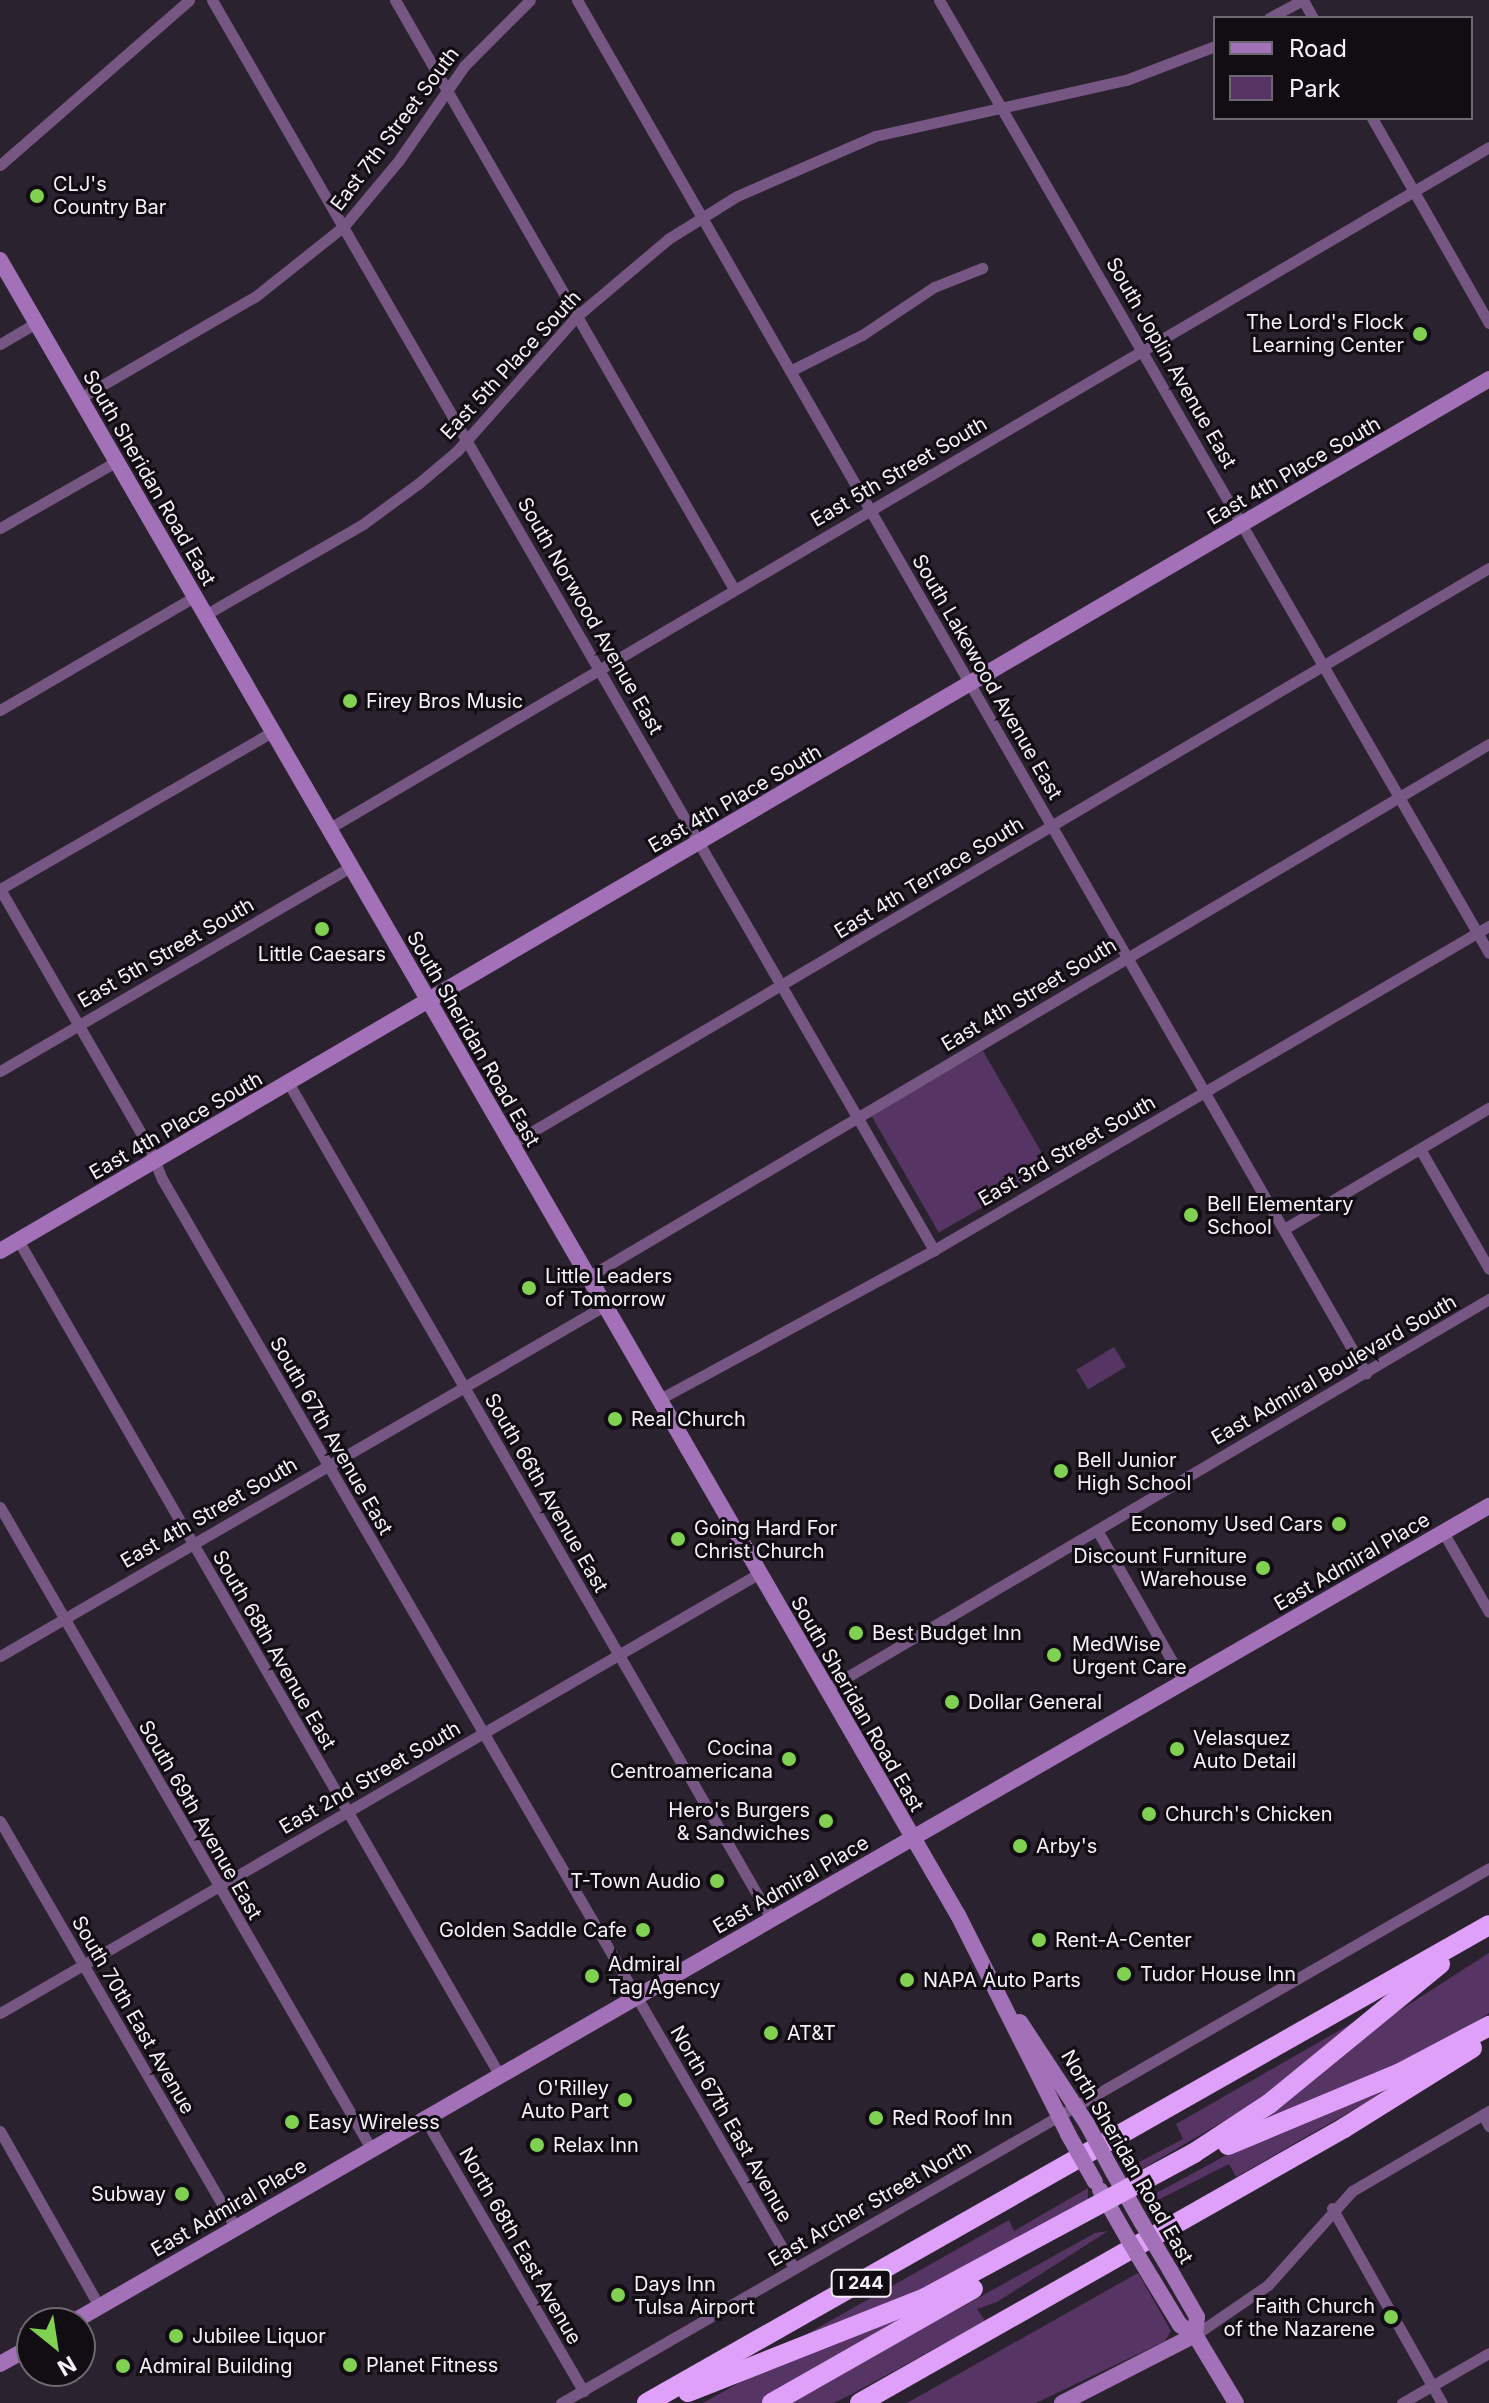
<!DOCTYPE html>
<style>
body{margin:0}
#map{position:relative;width:1489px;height:2403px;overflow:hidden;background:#2b222f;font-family:Inter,sans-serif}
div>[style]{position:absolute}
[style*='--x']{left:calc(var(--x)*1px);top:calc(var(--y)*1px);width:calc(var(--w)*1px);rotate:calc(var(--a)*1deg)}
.green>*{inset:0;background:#563564;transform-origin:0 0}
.street>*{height:11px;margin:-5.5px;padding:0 5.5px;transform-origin:5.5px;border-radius:5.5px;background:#765783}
.secondary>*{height:16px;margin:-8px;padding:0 8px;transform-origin:8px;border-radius:8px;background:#a371b8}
.highway>*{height:20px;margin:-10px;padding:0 10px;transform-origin:10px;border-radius:10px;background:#dea0f8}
.secondary-bridge>*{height:16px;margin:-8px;padding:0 8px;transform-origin:8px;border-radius:8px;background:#a371b8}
.dots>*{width:22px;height:22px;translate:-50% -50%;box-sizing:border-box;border:4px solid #110d13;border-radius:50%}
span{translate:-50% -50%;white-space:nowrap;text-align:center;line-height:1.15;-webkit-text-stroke:6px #110d13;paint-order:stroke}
.shield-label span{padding:2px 6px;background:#110d13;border:2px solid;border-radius:6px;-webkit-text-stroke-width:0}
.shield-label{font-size:18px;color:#f6f0f9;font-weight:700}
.street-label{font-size:20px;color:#f6f0f9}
.poi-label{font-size:20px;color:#f6f0f9}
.left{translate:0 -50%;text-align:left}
.right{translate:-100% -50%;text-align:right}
.legend{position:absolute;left:1213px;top:16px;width:260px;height:104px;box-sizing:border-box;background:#110d13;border:2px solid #6d686f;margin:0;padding:10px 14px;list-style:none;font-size:24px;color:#f6f0f9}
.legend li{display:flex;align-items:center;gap:16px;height:40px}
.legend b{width:40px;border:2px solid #6d686f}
.north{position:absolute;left:16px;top:2307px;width:80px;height:80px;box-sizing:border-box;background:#110d13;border:2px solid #6d686f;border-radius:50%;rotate:150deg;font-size:22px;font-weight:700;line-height:32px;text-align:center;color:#f6f0f9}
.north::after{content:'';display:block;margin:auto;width:28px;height:36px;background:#80d051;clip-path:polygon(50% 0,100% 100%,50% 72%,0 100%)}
</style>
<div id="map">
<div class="green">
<div style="left:983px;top:1051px;width:135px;height:129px;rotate:60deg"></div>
<div style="left:1114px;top:1347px;width:23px;height:44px;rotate:59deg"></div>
<div style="clip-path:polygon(1489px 1953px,1489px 2013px,1441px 2045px,1252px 2127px,1388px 2018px)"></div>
<div style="clip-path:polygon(1368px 2014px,1260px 2100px,1137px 2172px,1128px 2168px,1183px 2139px,1176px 2124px)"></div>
<div style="clip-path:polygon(1402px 2082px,1236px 2177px,1229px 2164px,1148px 2205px,1153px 2195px,1260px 2137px)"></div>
<div style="clip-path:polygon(1088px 2188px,1088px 2201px,962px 2275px,791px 2343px,1009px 2220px,1014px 2231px)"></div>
<div style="clip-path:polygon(1108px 2231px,997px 2302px,977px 2309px,985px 2321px,852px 2394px,834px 2403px,789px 2403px,1095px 2233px)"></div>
<div style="clip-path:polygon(1138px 2273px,1171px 2331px,1165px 2341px,1036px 2403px,907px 2403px)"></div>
<div style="clip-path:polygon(927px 2305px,762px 2403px,703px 2403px,771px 2365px)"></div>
</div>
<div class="street">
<div style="--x:212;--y:0;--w:1444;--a:59.99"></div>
<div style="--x:395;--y:0;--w:680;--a:60.08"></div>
<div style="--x:577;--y:0;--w:1584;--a:60.12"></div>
<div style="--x:939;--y:0;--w:1100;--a:60.01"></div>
<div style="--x:1303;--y:0;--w:21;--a:61"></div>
<div style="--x:1269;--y:18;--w:38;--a:-28"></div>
<div style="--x:1372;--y:118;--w:236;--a:60.3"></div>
<div style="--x:0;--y:165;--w:251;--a:-41.1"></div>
<div style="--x:0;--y:344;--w:42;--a:-30.3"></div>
<div style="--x:790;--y:371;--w:80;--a:-26.6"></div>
<div style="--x:862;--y:335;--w:87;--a:-33.7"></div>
<div style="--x:934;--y:287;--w:52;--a:-21.6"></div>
<div style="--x:80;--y:398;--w:203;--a:-30.1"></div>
<div style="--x:256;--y:296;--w:112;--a:-38.5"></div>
<div style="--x:344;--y:226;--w:86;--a:-50.2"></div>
<div style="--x:399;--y:160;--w:114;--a:-55.3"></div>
<div style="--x:464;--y:66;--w:93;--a:-45"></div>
<div style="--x:0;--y:528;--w:135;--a:-29.8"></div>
<div style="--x:205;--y:615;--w:182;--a:-29.9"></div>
<div style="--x:363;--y:524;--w:69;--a:-36.2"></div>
<div style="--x:419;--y:483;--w:50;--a:-40.1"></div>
<div style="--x:457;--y:451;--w:181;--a:-48.4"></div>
<div style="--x:577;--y:316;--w:119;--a:-40.2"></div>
<div style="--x:668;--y:239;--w:81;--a:-31.9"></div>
<div style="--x:737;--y:196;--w:150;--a:-23.5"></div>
<div style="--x:875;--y:136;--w:257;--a:-12.6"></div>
<div style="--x:1126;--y:80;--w:95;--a:-20.9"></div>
<div style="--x:0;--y:710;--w:225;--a:-30.2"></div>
<div style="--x:328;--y:829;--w:1346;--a:-30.43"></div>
<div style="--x:0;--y:889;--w:298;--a:60"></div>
<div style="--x:149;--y:1147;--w:35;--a:68"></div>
<div style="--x:162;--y:1179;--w:1259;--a:59.87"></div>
<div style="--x:0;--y:889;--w:314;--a:-30"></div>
<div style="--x:0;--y:1071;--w:405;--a:-30.2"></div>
<div style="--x:289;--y:1084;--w:965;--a:59.98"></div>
<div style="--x:511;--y:1144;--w:1135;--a:-30.5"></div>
<div style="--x:1420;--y:1149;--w:138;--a:60.1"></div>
<div style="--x:1284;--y:1229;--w:238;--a:-30.6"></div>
<div style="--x:18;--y:1240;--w:965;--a:60.03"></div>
<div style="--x:588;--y:1277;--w:1047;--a:-30.61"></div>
<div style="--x:658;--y:1400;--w:314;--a:-28.5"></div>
<div style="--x:934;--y:1250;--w:643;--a:-30.28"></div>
<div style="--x:0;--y:1507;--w:743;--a:59.95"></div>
<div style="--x:1097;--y:1530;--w:175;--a:60.2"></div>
<div style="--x:1443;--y:1532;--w:92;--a:60.1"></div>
<div style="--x:0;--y:1656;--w:698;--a:-30.09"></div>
<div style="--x:825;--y:1690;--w:771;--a:-30.49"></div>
<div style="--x:0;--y:1821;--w:470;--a:59.9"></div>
<div style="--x:0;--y:2013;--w:876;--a:-30.08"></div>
<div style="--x:1483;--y:2115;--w:13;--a:61"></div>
<div style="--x:425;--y:2119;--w:315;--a:59.8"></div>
<div style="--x:0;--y:2131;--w:201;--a:60.5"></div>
<div style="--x:1332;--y:2208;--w:224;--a:60.6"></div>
<div style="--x:1195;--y:2335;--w:88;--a:-34.4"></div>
<div style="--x:1268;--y:2285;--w:126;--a:-48.2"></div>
<div style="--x:1352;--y:2191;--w:159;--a:-30.3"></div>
<div style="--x:561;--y:2403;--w:1071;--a:-29.96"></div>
<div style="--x:1402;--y:2403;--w:100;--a:-29.9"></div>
</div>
<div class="secondary">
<div style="--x:0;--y:260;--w:1912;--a:59.94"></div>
<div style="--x:958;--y:1915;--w:245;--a:63.3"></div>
<div style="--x:0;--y:1251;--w:1726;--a:-30.35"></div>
<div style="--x:1020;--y:2022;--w:122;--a:56.7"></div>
<div style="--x:1113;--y:2172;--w:59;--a:60.4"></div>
<div style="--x:1100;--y:2190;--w:56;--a:60.3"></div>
<div style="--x:1170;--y:2270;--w:54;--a:60.1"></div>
<div style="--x:1197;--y:2317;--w:18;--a:96"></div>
<div style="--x:1152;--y:2279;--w:54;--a:58.7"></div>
<div style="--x:1180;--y:2325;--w:18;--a:34"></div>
<div style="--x:1195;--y:2335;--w:79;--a:58.9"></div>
<div style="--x:71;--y:2323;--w:1637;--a:-29.95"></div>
<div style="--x:0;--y:2364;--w:37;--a:-29"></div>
<div style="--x:1062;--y:2403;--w:149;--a:-27.1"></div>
</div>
<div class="highway">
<div style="--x:1228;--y:2145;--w:186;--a:-22.7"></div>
<div style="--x:1400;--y:2073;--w:101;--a:-27.8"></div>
<div style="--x:688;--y:2392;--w:255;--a:-21.6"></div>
<div style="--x:925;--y:2298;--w:306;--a:-28.3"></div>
<div style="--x:1194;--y:2153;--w:90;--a:-33.2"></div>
<div style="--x:1269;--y:2104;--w:221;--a:-39.3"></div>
<div style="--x:647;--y:2403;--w:968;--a:-29.58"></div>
<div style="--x:772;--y:2403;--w:231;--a:-29.6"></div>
<div style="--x:860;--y:2403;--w:557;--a:-29.6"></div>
<div style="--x:1344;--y:2128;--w:151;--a:-32"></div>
</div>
<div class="secondary-bridge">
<div style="--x:1087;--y:2124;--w:55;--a:61.6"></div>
<div style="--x:1068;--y:2134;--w:55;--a:60.6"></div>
<div style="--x:1142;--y:2223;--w:55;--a:59.2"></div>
<div style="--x:1128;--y:2239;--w:47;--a:59"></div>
</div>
<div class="dots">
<div style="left:37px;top:196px;background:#80d051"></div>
<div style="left:1420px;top:334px;background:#80d051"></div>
<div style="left:350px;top:701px;background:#80d051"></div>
<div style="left:322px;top:929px;background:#80d051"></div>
<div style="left:1191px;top:1215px;background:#80d051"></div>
<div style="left:529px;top:1288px;background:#80d051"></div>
<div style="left:615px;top:1419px;background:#80d051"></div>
<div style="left:1061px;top:1471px;background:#80d051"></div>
<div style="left:1339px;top:1524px;background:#80d051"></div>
<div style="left:678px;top:1539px;background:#80d051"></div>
<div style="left:1263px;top:1568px;background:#80d051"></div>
<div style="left:856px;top:1633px;background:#80d051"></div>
<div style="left:1054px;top:1655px;background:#80d051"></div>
<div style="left:952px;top:1702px;background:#80d051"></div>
<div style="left:1177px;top:1749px;background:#80d051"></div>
<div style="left:789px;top:1759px;background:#80d051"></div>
<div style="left:1149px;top:1814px;background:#80d051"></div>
<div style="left:826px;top:1821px;background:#80d051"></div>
<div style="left:1020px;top:1846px;background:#80d051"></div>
<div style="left:717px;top:1881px;background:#80d051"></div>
<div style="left:643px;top:1930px;background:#80d051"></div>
<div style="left:1039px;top:1940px;background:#80d051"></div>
<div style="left:1124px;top:1974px;background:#80d051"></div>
<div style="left:592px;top:1976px;background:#80d051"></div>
<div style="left:907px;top:1980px;background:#80d051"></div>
<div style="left:771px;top:2033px;background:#80d051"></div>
<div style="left:625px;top:2100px;background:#80d051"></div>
<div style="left:876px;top:2118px;background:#80d051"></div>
<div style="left:292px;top:2122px;background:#80d051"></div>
<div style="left:537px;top:2145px;background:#80d051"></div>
<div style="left:182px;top:2194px;background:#80d051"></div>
<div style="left:618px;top:2295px;background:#80d051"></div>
<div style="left:1391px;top:2317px;background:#80d051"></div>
<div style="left:176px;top:2336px;background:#80d051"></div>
<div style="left:350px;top:2365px;background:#80d051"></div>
<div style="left:123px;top:2366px;background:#80d051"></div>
</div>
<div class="shield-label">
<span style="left:861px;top:2283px">I 244</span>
</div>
<div class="street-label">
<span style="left:395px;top:129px;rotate:-53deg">East 7th Street South</span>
<span style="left:1171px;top:363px;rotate:60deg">South Joplin Avenue East</span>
<span style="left:511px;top:365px;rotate:-47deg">East 5th Place South</span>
<span style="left:1294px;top:471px;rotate:-30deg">East 4th Place South</span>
<span style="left:899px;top:472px;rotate:-30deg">East 5th Street South</span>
<span style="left:149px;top:478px;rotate:60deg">South Sheridan Road East</span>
<span style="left:590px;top:616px;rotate:60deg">South Norwood Avenue East</span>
<span style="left:987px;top:677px;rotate:60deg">South Lakewood Avenue East</span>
<span style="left:735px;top:799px;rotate:-30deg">East 4th Place South</span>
<span style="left:929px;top:878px;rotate:-31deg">East 4th Terrace South</span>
<span style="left:166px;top:953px;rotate:-30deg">East 5th Street South</span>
<span style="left:1029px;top:995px;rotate:-31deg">East 4th Street South</span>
<span style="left:473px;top:1039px;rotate:60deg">South Sheridan Road East</span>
<span style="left:176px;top:1126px;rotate:-30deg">East 4th Place South</span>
<span style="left:1067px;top:1151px;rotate:-30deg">East 3rd Street South</span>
<span style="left:1334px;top:1370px;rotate:-30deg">East Admiral Boulevard South</span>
<span style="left:331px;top:1436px;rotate:60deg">South 67th Avenue East</span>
<span style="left:546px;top:1493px;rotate:60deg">South 66th Avenue East</span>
<span style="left:209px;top:1513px;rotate:-30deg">East 4th Street South</span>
<span style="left:1352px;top:1562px;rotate:-30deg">East Admiral Place</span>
<span style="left:274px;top:1650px;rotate:60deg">South 68th Avenue East</span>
<span style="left:857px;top:1704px;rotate:60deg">South Sheridan Road East</span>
<span style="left:370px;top:1778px;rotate:-30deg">East 2nd Street South</span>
<span style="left:200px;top:1820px;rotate:60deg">South 69th Avenue East</span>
<span style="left:791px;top:1885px;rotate:-30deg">East Admiral Place</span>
<span style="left:133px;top:2015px;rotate:60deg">South 70th East Avenue</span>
<span style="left:731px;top:2124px;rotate:60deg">North 67th East Avenue</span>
<span style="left:1127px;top:2157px;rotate:60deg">North Sheridan Road East</span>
<span style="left:870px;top:2204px;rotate:-30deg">East Archer Street North</span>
<span style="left:229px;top:2208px;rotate:-30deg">East Admiral Place</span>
<span style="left:520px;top:2246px;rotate:60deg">North 68th East Avenue</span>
</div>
<div class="poi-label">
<span class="left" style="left:53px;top:196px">CLJ's<br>Country Bar</span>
<span class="right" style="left:1404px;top:334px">The Lord's Flock<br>Learning Center</span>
<span class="left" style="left:366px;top:701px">Firey Bros Music</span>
<span style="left:322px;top:954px">Little Caesars</span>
<span class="left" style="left:1207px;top:1216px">Bell Elementary<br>School</span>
<span class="left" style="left:545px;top:1288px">Little Leaders<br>of Tomorrow</span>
<span class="left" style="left:631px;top:1419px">Real Church</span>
<span class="left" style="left:1077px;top:1472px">Bell Junior<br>High School</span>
<span class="right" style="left:1323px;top:1524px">Economy Used Cars</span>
<span class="left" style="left:694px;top:1540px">Going Hard For<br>Christ Church</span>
<span class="right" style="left:1247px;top:1568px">Discount Furniture<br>Warehouse</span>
<span class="left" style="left:872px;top:1633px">Best Budget Inn</span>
<span class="left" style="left:1072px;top:1656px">MedWise<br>Urgent Care</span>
<span class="left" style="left:968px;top:1702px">Dollar General</span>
<span class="left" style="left:1193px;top:1750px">Velasquez<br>Auto Detail</span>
<span class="right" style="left:773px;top:1760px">Cocina<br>Centroamericana</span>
<span class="right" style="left:810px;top:1822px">Hero's Burgers<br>&amp; Sandwiches</span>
<span class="left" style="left:1165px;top:1814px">Church's Chicken</span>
<span class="left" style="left:1036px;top:1846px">Arby's</span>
<span class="right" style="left:701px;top:1881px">T-Town Audio</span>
<span class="right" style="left:627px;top:1930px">Golden Saddle Cafe</span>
<span class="left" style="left:1055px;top:1940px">Rent-A-Center</span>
<span class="left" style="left:608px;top:1976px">Admiral<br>Tag Agency</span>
<span class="left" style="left:1140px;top:1974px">Tudor House Inn</span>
<span class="left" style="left:923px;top:1980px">NAPA Auto Parts</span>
<span class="left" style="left:787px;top:2033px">AT&amp;T</span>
<span class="right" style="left:609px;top:2100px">O'Rilley<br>Auto Part</span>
<span class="left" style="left:892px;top:2118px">Red Roof Inn</span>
<span class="left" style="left:308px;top:2122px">Easy Wireless</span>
<span class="left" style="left:553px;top:2145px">Relax Inn</span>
<span class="right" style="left:166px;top:2194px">Subway</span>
<span class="left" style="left:634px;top:2296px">Days Inn<br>Tulsa Airport</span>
<span class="right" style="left:1375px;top:2318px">Faith Church<br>of the Nazarene</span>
<span class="left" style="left:192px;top:2336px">Jubilee Liquor</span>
<span class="left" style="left:366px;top:2365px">Planet Fitness</span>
<span class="left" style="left:139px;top:2366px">Admiral Building</span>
</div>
<ul class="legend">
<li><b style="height:10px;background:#a371b8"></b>Road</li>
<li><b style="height:22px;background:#563564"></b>Park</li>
</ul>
<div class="north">N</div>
</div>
